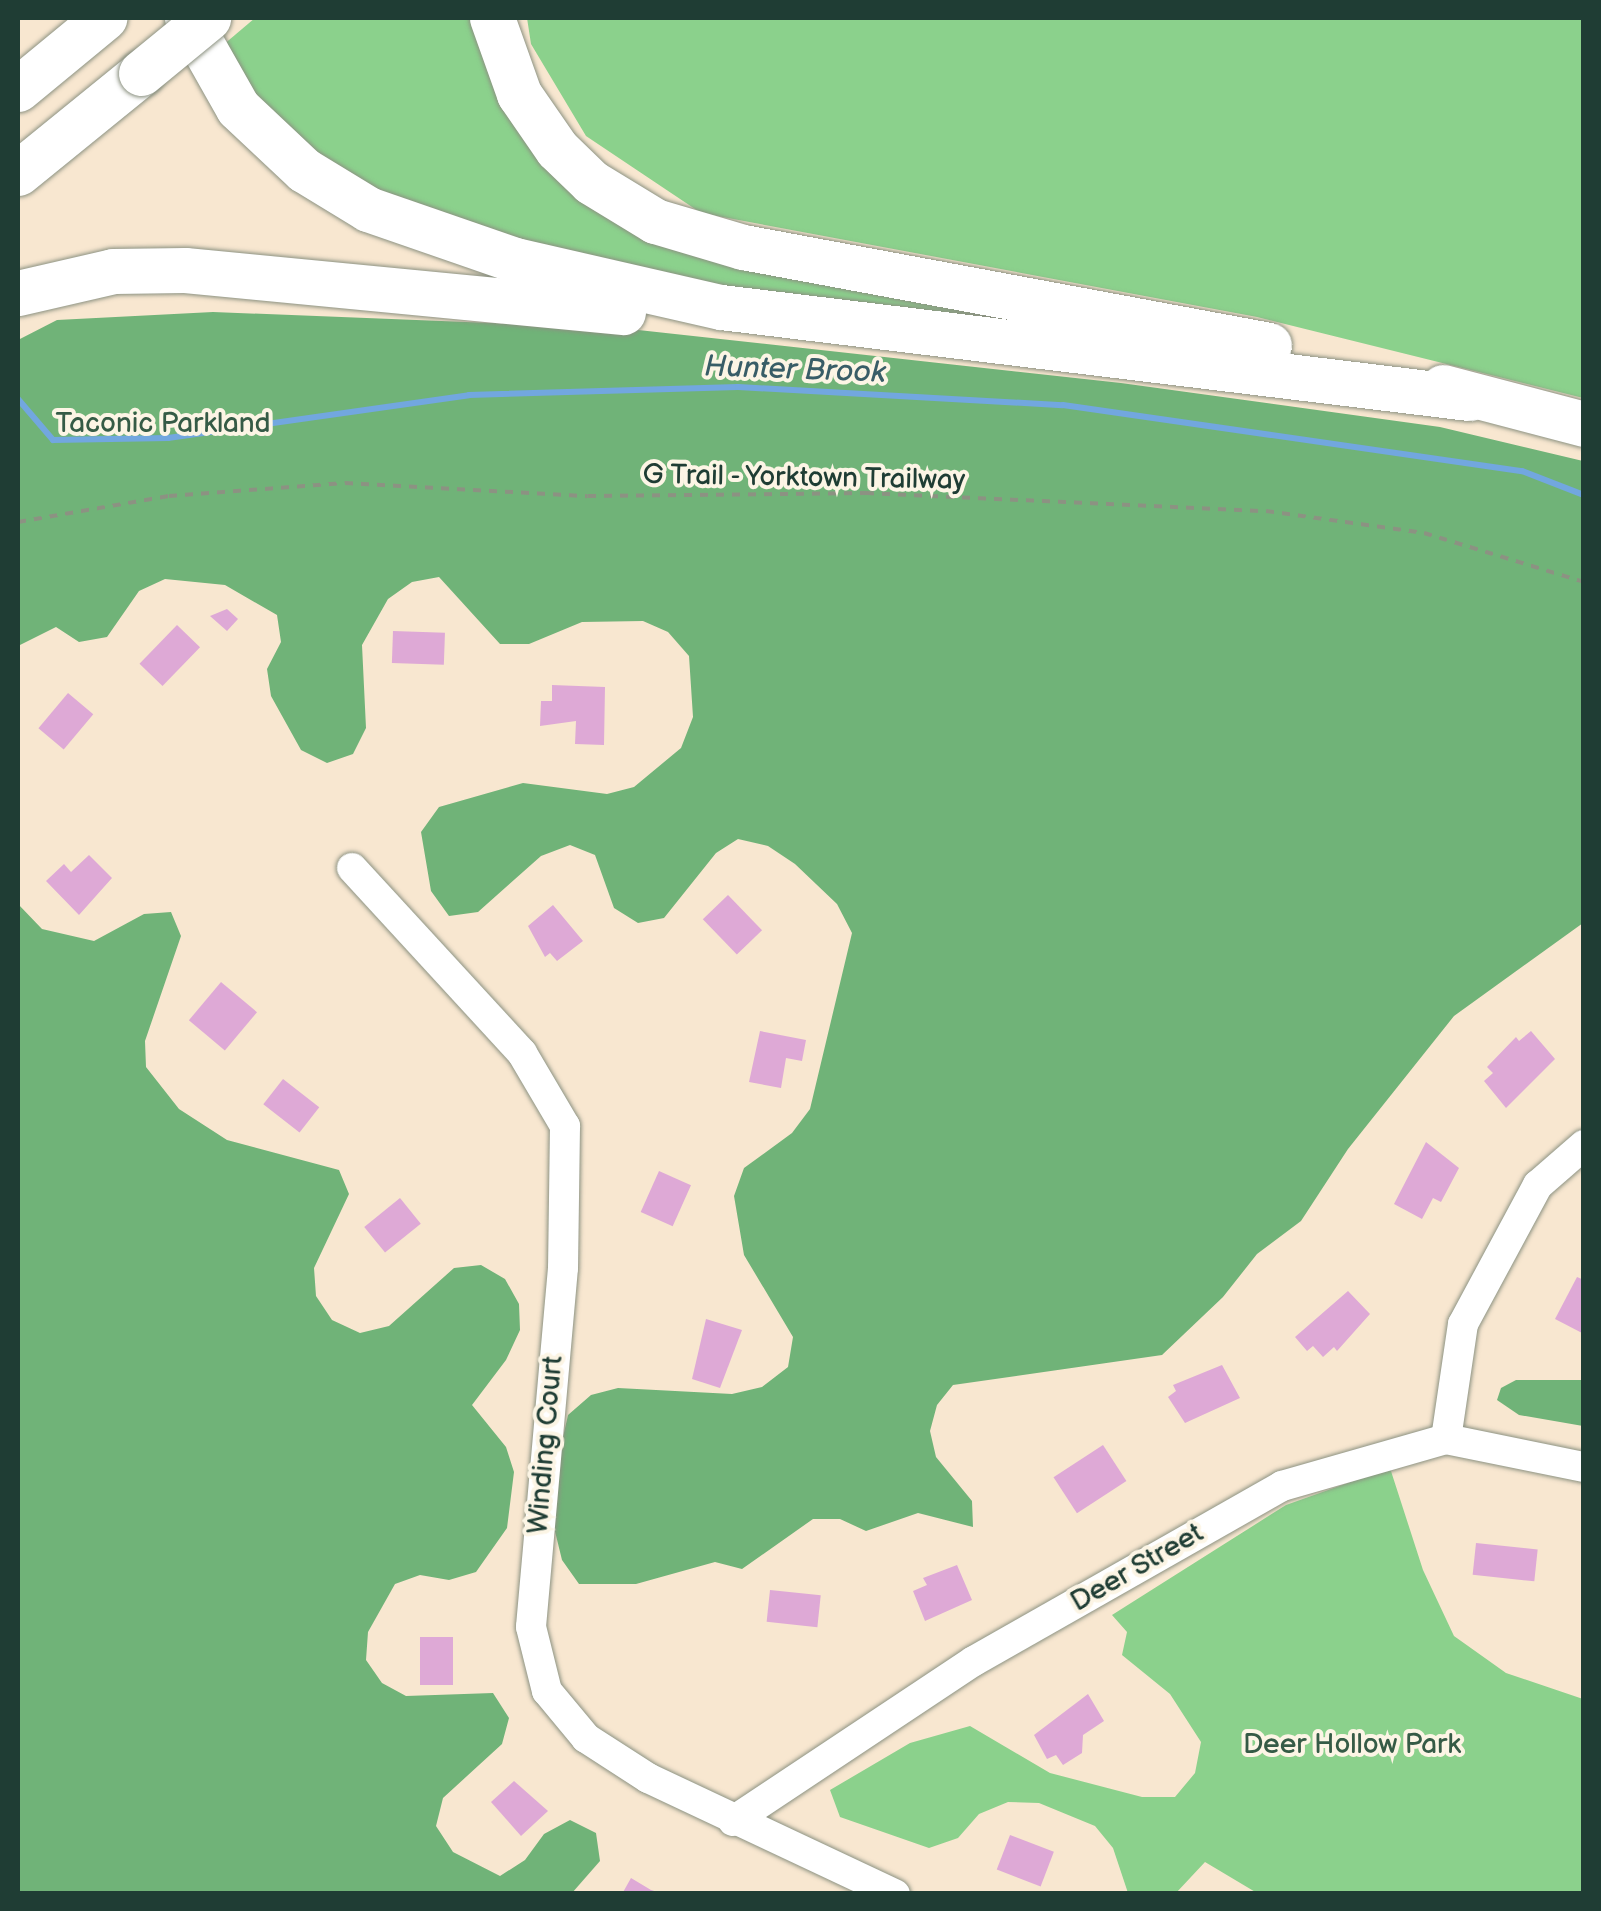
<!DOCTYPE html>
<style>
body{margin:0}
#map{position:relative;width:1601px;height:1911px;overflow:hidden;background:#f8e7d0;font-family:"Balsamiq Sans",sans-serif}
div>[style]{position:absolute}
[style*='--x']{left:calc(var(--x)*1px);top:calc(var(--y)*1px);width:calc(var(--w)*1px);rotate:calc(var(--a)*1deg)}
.green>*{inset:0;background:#8bd18c}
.forest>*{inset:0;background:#70b378}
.stream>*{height:6px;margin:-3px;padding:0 3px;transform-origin:3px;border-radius:3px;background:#72a7df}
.building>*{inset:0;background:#dea9d6;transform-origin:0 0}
.path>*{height:4px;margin-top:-2px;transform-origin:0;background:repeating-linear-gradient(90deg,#8c9282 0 8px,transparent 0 16px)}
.roads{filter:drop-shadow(0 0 2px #8c9282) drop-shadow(0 0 2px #8c9282)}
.minor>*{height:30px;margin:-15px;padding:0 15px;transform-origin:15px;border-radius:15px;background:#fff}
.highway>*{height:45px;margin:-22.5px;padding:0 22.5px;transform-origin:22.5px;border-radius:22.5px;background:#fff}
.bridges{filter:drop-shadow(0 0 2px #8c9282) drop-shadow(0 0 2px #8c9282)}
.highway-bridge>*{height:45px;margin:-22.5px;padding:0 22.5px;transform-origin:22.5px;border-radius:22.5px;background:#fff}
span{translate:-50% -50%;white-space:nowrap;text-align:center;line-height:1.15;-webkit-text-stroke:8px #fcf5e5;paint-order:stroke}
.park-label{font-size:28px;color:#355b46}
.street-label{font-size:28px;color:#1f3d34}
.water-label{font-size:30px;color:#385d67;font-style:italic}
.frame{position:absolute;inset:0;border:20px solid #1f3d34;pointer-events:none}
</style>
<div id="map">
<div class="green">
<div style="clip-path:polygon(255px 18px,478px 18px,651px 229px,1081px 330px,770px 296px,573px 256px,371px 191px,252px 108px,216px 51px)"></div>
<div style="clip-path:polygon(527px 18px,1583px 18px,1583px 398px,1257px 317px,701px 213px,586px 136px,531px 44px)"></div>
<div style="clip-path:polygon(1390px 1468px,1423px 1570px,1454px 1636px,1506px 1673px,1583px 1699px,1583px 1893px,1257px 1893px,1205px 1862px,1176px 1893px,1128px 1893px,1113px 1848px,1095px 1826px,1039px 1803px,1008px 1802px,979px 1814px,958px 1838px,929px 1848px,840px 1817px,830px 1790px,910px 1743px,970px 1726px,1050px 1773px,1142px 1797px,1175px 1797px,1195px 1773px,1201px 1742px,1170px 1694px,1122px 1655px,1127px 1632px,1112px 1615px,1286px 1505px)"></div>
</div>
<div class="forest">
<div style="clip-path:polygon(213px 312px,620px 328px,1121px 383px,1440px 427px,1583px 461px,1583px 923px,1454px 1016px,1348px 1149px,1301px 1221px,1257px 1254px,1223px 1297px,1162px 1355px,953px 1385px,937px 1405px,930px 1431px,936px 1457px,972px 1501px,973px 1527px,918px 1513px,866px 1531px,840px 1519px,813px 1519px,742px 1569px,715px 1562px,636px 1584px,579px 1584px,562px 1560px,548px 1503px,568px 1415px,591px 1395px,618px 1388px,732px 1394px,762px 1387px,788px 1367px,793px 1337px,744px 1255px,734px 1196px,744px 1168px,792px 1133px,810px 1109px,852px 933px,837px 904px,795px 864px,768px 846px,738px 839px,716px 853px,664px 918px,638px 923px,614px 908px,595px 855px,570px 845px,541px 856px,478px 912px,449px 916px,431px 891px,421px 832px,439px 807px,523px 783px,607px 794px,634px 787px,681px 748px,693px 717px,689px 656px,668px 632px,643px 621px,582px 622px,529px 644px,500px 644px,439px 577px,412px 582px,388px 599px,362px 645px,366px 728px,353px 754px,327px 763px,301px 750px,271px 696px,267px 669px,281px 642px,277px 615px,225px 585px,165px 579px,139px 591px,107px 637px,79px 642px,56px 627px,18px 646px,18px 340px,57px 320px)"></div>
<div style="clip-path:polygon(18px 904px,42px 929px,94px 941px,144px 914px,171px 912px,181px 936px,145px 1041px,146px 1067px,179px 1109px,227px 1140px,339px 1170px,349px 1194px,314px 1268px,316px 1296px,332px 1320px,360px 1333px,389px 1326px,454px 1268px,481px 1265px,505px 1279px,519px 1304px,520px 1330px,506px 1360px,472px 1405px,506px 1447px,514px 1472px,507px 1528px,476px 1572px,449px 1580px,420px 1575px,395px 1584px,368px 1632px,366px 1660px,382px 1683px,406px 1696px,493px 1693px,509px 1718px,502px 1744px,443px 1798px,436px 1826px,453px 1852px,500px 1876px,525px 1860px,544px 1834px,570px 1820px,596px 1833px,600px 1861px,572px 1893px,18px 1893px)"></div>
<div style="clip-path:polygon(1516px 1380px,1583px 1380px,1583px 1426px,1519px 1415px,1497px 1400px,1501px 1388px)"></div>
</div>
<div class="stream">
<div style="--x:18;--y:399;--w:54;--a:49.5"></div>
<div style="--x:53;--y:440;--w:115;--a:-1"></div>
<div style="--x:168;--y:438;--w:304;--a:-8.1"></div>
<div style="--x:469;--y:395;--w:269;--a:-1.7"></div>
<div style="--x:738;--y:387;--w:325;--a:3.2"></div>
<div style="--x:1063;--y:405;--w:464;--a:8.2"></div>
<div style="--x:1522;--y:471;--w:66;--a:21.2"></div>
</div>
<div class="building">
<div style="clip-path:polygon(227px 609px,238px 619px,227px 631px,210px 616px)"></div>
<div style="left:177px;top:625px;width:32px;height:54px;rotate:44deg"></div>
<div style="left:393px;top:631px;width:52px;height:32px;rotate:2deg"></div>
<div style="clip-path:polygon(552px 685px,605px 687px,604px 745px,575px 744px,576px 721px,540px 726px,541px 701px,552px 701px)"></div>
<div style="left:68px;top:693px;width:33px;height:46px;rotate:40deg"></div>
<div style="clip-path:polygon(89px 855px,112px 878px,79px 915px,46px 881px,64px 864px,71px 872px)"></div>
<div style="left:728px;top:895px;width:49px;height:35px;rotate:46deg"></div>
<div style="clip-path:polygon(553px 905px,583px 941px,557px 961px,550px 953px,545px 957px,528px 926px)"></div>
<div style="left:221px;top:982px;width:47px;height:50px;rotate:40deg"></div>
<div style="clip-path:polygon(760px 1031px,806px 1040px,802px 1061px,786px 1058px,781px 1088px,749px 1082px)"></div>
<div style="clip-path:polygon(1531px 1031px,1555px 1059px,1506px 1108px,1484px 1081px,1493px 1073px,1487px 1067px,1516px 1037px,1519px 1041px)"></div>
<div style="left:283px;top:1079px;width:46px;height:32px;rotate:38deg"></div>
<div style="clip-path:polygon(1426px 1142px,1459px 1168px,1441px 1202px,1433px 1198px,1422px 1219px,1394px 1204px)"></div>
<div style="left:659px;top:1171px;width:35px;height:45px;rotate:24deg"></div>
<div style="left:400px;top:1198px;width:33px;height:46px;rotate:51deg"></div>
<div style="clip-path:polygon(1577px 1277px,1584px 1280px,1584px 1334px,1555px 1319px)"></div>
<div style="clip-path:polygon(1348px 1291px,1370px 1314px,1337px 1351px,1334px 1347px,1323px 1357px,1313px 1346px,1307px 1351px,1295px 1337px)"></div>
<div style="clip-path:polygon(706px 1319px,742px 1330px,720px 1388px,692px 1379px)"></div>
<div style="clip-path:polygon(1222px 1365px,1240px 1398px,1185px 1423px,1168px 1397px,1176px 1391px,1173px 1385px)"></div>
<div style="left:1103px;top:1445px;width:43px;height:59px;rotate:57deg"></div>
<div style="left:1476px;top:1543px;width:62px;height:32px;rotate:6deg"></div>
<div style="clip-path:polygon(957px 1565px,972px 1600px,925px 1621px,913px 1591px,927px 1585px,923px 1578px)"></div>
<div style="left:770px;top:1590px;width:51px;height:32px;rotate:6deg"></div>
<div style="left:420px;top:1637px;width:33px;height:48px"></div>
<div style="clip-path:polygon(1088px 1694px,1104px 1721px,1083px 1735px,1082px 1753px,1063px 1765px,1056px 1755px,1047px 1759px,1034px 1735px)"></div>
<div style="clip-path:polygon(514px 1781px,548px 1811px,521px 1836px,491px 1802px)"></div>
<div style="left:1010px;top:1835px;width:47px;height:37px;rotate:21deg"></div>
<div style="clip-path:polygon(631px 1878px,651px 1890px,664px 1894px,622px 1894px)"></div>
</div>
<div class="path">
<div style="--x:18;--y:522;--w:153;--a:-9.8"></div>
<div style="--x:169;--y:496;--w:176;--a:-4.2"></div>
<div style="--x:345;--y:483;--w:243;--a:3.1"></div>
<div style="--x:588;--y:496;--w:278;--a:-0.6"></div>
<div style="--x:866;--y:493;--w:400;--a:2.6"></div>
<div style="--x:1266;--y:511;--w:160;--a:7.9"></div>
<div style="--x:1424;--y:533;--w:167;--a:17"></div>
</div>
<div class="roads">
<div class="minor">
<div style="--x:352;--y:868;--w:251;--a:47.4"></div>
<div style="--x:522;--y:1053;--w:85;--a:59.5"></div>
<div style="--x:565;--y:1126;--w:142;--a:90.8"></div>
<div style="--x:563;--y:1268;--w:360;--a:95.1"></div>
<div style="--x:531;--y:1627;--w:66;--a:76"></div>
<div style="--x:547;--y:1691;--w:61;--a:50.3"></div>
<div style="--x:586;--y:1738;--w:74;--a:32.8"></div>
<div style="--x:648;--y:1778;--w:273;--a:25.2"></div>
<div style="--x:1446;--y:1439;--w:116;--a:-81.6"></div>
<div style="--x:1463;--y:1324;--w:158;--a:-61.7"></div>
<div style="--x:1538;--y:1185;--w:61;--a:-41"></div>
<div style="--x:733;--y:1821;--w:289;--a:-33.6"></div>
<div style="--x:974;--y:1661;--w:354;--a:-29.6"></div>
<div style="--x:1282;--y:1486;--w:171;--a:-16"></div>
<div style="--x:1446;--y:1439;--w:141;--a:11.5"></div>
</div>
<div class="highway">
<div style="--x:187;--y:18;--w:103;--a:60.5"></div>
<div style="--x:238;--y:108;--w:91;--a:43.2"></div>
<div style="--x:304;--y:170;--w:75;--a:31.4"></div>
<div style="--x:368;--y:209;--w:156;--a:19.1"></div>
<div style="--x:515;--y:260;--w:211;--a:12.9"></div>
<div style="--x:721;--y:307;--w:754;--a:6.94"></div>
<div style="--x:492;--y:18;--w:81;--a:70.4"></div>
<div style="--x:519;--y:94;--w:67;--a:55.4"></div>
<div style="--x:557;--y:149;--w:47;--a:44.1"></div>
<div style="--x:591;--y:182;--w:75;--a:31.4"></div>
<div style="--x:655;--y:221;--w:92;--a:16.5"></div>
<div style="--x:743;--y:247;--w:535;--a:10.55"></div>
<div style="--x:18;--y:89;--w:112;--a:-39.5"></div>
<div style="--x:18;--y:173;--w:159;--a:-39.1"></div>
<div style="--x:18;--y:293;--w:98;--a:-13"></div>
<div style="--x:113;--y:271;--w:72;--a:-0.8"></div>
<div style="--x:185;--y:270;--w:440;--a:5.5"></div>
<div style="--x:1443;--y:387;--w:146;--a:14.7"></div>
</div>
</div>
<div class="bridges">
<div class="highway-bridge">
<div style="--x:141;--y:73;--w:87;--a:-39.4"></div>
</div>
</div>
<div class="park-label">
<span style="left:163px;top:424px">Taconic Parkland</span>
<span style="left:1352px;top:1745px">Deer Hollow Park</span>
</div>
<div class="street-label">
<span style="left:804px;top:478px;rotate:1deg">G Trail - Yorktown Trailway</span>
<span style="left:546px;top:1445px;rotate:-85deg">Winding Court</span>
<span style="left:1137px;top:1568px;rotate:-30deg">Deer Street</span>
</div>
<div class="water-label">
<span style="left:795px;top:370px;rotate:2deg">Hunter Brook</span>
</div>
<div class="frame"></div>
</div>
